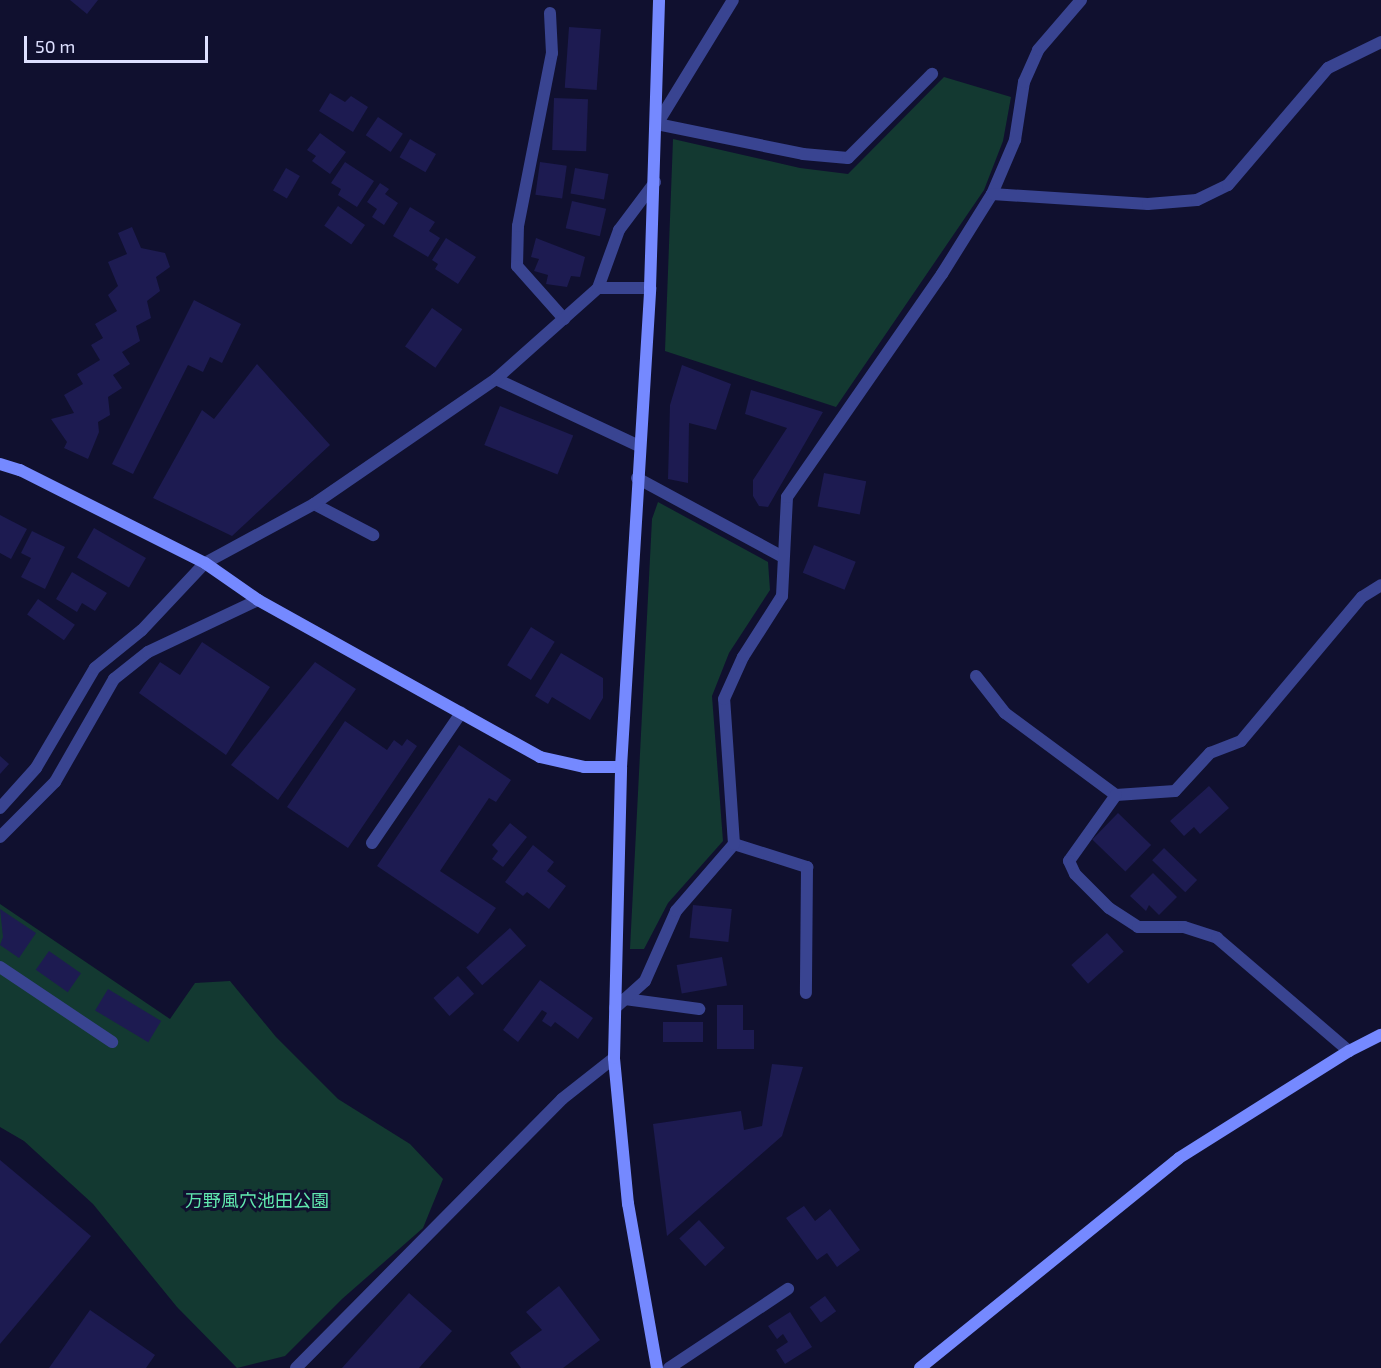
<!DOCTYPE html>
<meta charset="utf-8">
<style>
body{margin:0}
#map{position:relative;width:1381px;height:1368px;overflow:hidden;background:#10102f;font-family:"Exo 2","Noto Sans JP",sans-serif}
div>[style]{position:absolute}
[style*='--x']{left:calc(var(--x)*1px);top:calc(var(--y)*1px);width:calc(var(--w)*1px);rotate:calc(var(--a)*1deg)}
.green>*{inset:0;background:#133931}
.building>*{inset:0;background:#1d1b51;transform-origin:0 0}
.lane>*{height:12px;margin:-6px;padding:0 6px;transform-origin:6px;border-radius:6px;background:#394491}
.street>*{height:12px;margin:-6px;padding:0 6px;transform-origin:6px;border-radius:6px;background:#394491}
.secondary>*{height:12px;margin:-6px;padding:0 6px;transform-origin:6px;border-radius:6px;background:#7589ff}
span{translate:-50% -50%;white-space:nowrap;text-align:center;line-height:1.15;-webkit-text-stroke:6px #10102f;paint-order:stroke}
.park-label{font-size:18px;color:#61e9af}
.scale{position:absolute;left:24px;top:36px;width:184px;height:27px;box-sizing:border-box;border:3px solid #dee0ff;border-top:0;padding-left:8px;font-size:18px;line-height:21px;white-space:nowrap;color:#dee0ff;-webkit-text-stroke:4px #10102f;paint-order:stroke}
</style>
<div id="map">
<div class="green">
<div style="clip-path:polygon(944px 77px,1011px 97px,1003px 141px,984px 190px,836px 407px,665px 351px,673px 139px,800px 168px,848px 174px)"></div>
<div style="clip-path:polygon(658px 502px,768px 562px,770px 590px,729px 653px,712px 696px,723px 841px,668px 903px,644px 949px,630px 949px,652px 519px)"></div>
<div style="clip-path:polygon(0 904px,170px 1019px,195px 983px,230px 981px,276px 1037px,338px 1099px,410px 1144px,443px 1179px,423px 1228px,342px 1299px,285px 1356px,237px 1368px,177px 1307px,93px 1204px,24px 1141px,0 1127px)"></div>
</div>
<div class="building">
<div style="clip-path:polygon(70px 0,98px 0,87px 14px)"></div>
<div style="left:569px;top:27px;width:32px;height:61px;rotate:4deg"></div>
<div style="clip-path:polygon(330px 93px,345px 102px,351px 96px,368px 107px,353px 132px,319px 111px)"></div>
<div style="left:554px;top:98px;width:34px;height:52px;rotate:2deg"></div>
<div style="left:378px;top:117px;width:30px;height:22px;rotate:34deg"></div>
<div style="clip-path:polygon(320px 133px,346px 152px,330px 174px,312px 161px,316px 156px,307px 150px)"></div>
<div style="left:410px;top:139px;width:30px;height:21px;rotate:30deg"></div>
<div style="clip-path:polygon(345px 162px,374px 181px,357px 207px,338px 195px,341px 189px,331px 183px)"></div>
<div style="left:540px;top:162px;width:27px;height:33px;rotate:8deg"></div>
<div style="left:286px;top:168px;width:16px;height:26px;rotate:30deg"></div>
<div style="left:575px;top:168px;width:34px;height:26px;rotate:10deg"></div>
<div style="clip-path:polygon(380px 183px,389px 189px,385px 194px,398px 203px,384px 225px,372px 217px,377px 209px,367px 202px)"></div>
<div style="left:572px;top:201px;width:35px;height:28px;rotate:13deg"></div>
<div style="left:338px;top:206px;width:33px;height:24px;rotate:35deg"></div>
<div style="clip-path:polygon(410px 207px,435px 222px,429px 231px,440px 238px,428px 257px,393px 236px)"></div>
<div style="clip-path:polygon(132px 227px,141px 248px,165px 253px,170px 267px,156px 277px,160px 291px,147px 301px,151px 318px,136px 326px,140px 341px,122px 352px,130px 364px,113px 375px,122px 388px,108px 397px,110px 415px,98px 422px,99px 432px,88px 459px,64px 448px,67px 442px,51px 419px,74px 413px,64px 395px,83px 384px,77px 374px,100px 360px,91px 345px,103px 338px,95px 324px,117px 311px,108px 295px,118px 286px,108px 262px,127px 254px,118px 233px)"></div>
<div style="clip-path:polygon(446px 238px,476px 257px,458px 284px,435px 269px,438px 264px,432px 260px)"></div>
<div style="clip-path:polygon(536px 238px,585px 257px,580px 277px,571px 276px,567px 287px,546px 284px,548px 275px,534px 271px,539px 259px,531px 257px)"></div>
<div style="clip-path:polygon(194px 300px,241px 324px,222px 363px,210px 357px,203px 372px,188px 365px,133px 474px,112px 464px)"></div>
<div style="left:432px;top:308px;width:37px;height:47px;rotate:35deg"></div>
<div style="clip-path:polygon(257px 364px,330px 445px,232px 536px,153px 498px,202px 410px,214px 419px)"></div>
<div style="clip-path:polygon(682px 365px,731px 384px,716px 430px,689px 423px,688px 483px,668px 479px,670px 405px)"></div>
<div style="clip-path:polygon(751px 390px,823px 412px,768px 507px,759px 506px,753px 496px,753px 480px,787px 428px,745px 414px)"></div>
<div style="left:500px;top:406px;width:79px;height:42px;rotate:22deg"></div>
<div style="left:824px;top:473px;width:43px;height:34px;rotate:11deg"></div>
<div style="clip-path:polygon(0 515px,27px 529px,11px 559px,0 553px)"></div>
<div style="left:94px;top:528px;width:60px;height:34px;rotate:30deg"></div>
<div style="clip-path:polygon(32px 531px,65px 547px,45px 589px,21px 577px,31px 558px,21px 553px)"></div>
<div style="left:814px;top:545px;width:45px;height:30px;rotate:22deg"></div>
<div style="clip-path:polygon(72px 572px,107px 593px,95px 611px,82px 603px,77px 612px,56px 599px)"></div>
<div style="left:38px;top:599px;width:45px;height:19px;rotate:35deg"></div>
<div style="left:531px;top:627px;width:28px;height:45px;rotate:32deg"></div>
<div style="clip-path:polygon(202px 642px,270px 687px,226px 755px,139px 693px,160px 662px,180px 675px)"></div>
<div style="clip-path:polygon(561px 653px,603px 678px,603px 698px,590px 720px,552px 697px,548px 704px,535px 696px)"></div>
<div style="clip-path:polygon(315px 662px,356px 689px,278px 800px,231px 765px)"></div>
<div style="clip-path:polygon(345px 721px,387px 750px,394px 740px,402px 746px,407px 739px,417px 746px,348px 848px,287px 807px)"></div>
<div style="clip-path:polygon(459px 745px,511px 780px,496px 802px,489px 798px,440px 871px,496px 908px,478px 934px,377px 866px)"></div>
<div style="clip-path:polygon(0 756px,9px 764px,0 774px)"></div>
<div style="clip-path:polygon(1209px 786px,1229px 808px,1200px 834px,1194px 827px,1184px 836px,1170px 821px)"></div>
<div style="left:1118px;top:813px;width:46px;height:37px;rotate:44deg"></div>
<div style="clip-path:polygon(510px 823px,527px 837px,503px 867px,492px 859px,498px 851px,492px 845px)"></div>
<div style="clip-path:polygon(533px 845px,554px 862px,547px 871px,566px 886px,549px 909px,527px 892px,523px 896px,505px 882px)"></div>
<div style="left:1164px;top:848px;width:46px;height:17px;rotate:44deg"></div>
<div style="clip-path:polygon(1153px 873px,1177px 897px,1159px 915px,1149px 905px,1146px 911px,1130px 896px)"></div>
<div style="left:693px;top:905px;width:39px;height:33px;rotate:6deg"></div>
<div style="clip-path:polygon(0 909px,36px 933px,19px 958px,0 945px,3px 937px)"></div>
<div style="left:510px;top:928px;width:24px;height:59px;rotate:48deg"></div>
<div style="left:1107px;top:933px;width:25px;height:48px;rotate:48deg"></div>
<div style="left:49px;top:951px;width:39px;height:23px;rotate:35deg"></div>
<div style="left:722px;top:957px;width:29px;height:46px;rotate:80deg"></div>
<div style="left:458px;top:976px;width:24px;height:33px;rotate:48deg"></div>
<div style="clip-path:polygon(540px 980px,593px 1018px,578px 1039px,555px 1022px,551px 1027px,542px 1021px,547px 1013px,542px 1010px,518px 1042px,503px 1030px)"></div>
<div style="left:108px;top:989px;width:62px;height:25px;rotate:31deg"></div>
<div style="clip-path:polygon(717px 1005px,743px 1005px,743px 1030px,754px 1030px,754px 1049px,717px 1049px)"></div>
<div style="left:663px;top:1022px;width:40px;height:20px"></div>
<div style="clip-path:polygon(772px 1064px,803px 1067px,782px 1136px,667px 1236px,653px 1124px,741px 1111px,744px 1130px,762px 1126px)"></div>
<div style="clip-path:polygon(0 1160px,91px 1236px,0 1344px)"></div>
<div style="clip-path:polygon(804px 1206px,815px 1221px,830px 1209px,860px 1250px,837px 1267px,827px 1253px,817px 1260px,786px 1218px)"></div>
<div style="left:699px;top:1220px;width:38px;height:27px;rotate:47deg"></div>
<div style="clip-path:polygon(559px 1286px,600px 1340px,563px 1368px,521px 1368px,510px 1353px,542px 1330px,526px 1312px)"></div>
<div style="clip-path:polygon(409px 1293px,452px 1331px,419px 1368px,342px 1368px)"></div>
<div style="left:825px;top:1296px;width:19px;height:19px;rotate:54deg"></div>
<div style="clip-path:polygon(90px 1310px,155px 1355px,146px 1368px,49px 1368px)"></div>
<div style="clip-path:polygon(790px 1312px,812px 1347px,785px 1364px,776px 1350px,788px 1342px,783px 1334px,777px 1339px,768px 1326px)"></div>
</div>
<div class="lane">
<div style="--x:657;--y:124;--w:145;--a:-58.5"></div>
<div style="--x:517;--y:266;--w:40;--a:-88.6"></div>
<div style="--x:518;--y:226;--w:176;--a:-78.9"></div>
<div style="--x:552;--y:53;--w:40;--a:-92.9"></div>
<div style="--x:598;--y:288;--w:62;--a:-70.1"></div>
<div style="--x:619;--y:230;--w:60;--a:-53.1"></div>
<div style="--x:496;--y:379;--w:158;--a:25.1"></div>
<div style="--x:637;--y:478;--w:166;--a:28.4"></div>
<div style="--x:976;--y:676;--w:47;--a:51.9"></div>
<div style="--x:1005;--y:713;--w:138;--a:36.5"></div>
<div style="--x:1116;--y:795;--w:59;--a:-3.9"></div>
<div style="--x:1175;--y:791;--w:52;--a:-47.4"></div>
<div style="--x:1210;--y:753;--w:33;--a:-21"></div>
<div style="--x:1241;--y:741;--w:188;--a:-50"></div>
<div style="--x:1362;--y:597;--w:22;--a:-32"></div>
<div style="--x:1116;--y:795;--w:81;--a:125.5"></div>
<div style="--x:1069;--y:861;--w:14;--a:65"></div>
<div style="--x:1075;--y:874;--w:48;--a:45"></div>
<div style="--x:1109;--y:908;--w:35;--a:33"></div>
<div style="--x:1138;--y:927;--w:46;--a:0"></div>
<div style="--x:1184;--y:927;--w:35;--a:18"></div>
<div style="--x:1217;--y:938;--w:174;--a:40.6"></div>
<div style="--x:734;--y:844;--w:77;--a:17.5"></div>
<div style="--x:807;--y:867;--w:126;--a:90.5"></div>
<div style="--x:0;--y:967;--w:135;--a:33.8"></div>
</div>
<div class="street">
<div style="--x:657;--y:124;--w:149;--a:11.6"></div>
<div style="--x:803;--y:154;--w:45;--a:5.1"></div>
<div style="--x:848;--y:158;--w:119;--a:-45"></div>
<div style="--x:992;--y:194;--w:59;--a:-66.9"></div>
<div style="--x:1015;--y:140;--w:59;--a:-81.2"></div>
<div style="--x:1024;--y:82;--w:35;--a:-66"></div>
<div style="--x:1038;--y:50;--w:66;--a:-49.3"></div>
<div style="--x:517;--y:266;--w:71;--a:48.4"></div>
<div style="--x:314;--y:504;--w:67;--a:27.7"></div>
<div style="--x:0;--y:808;--w:54;--a:-48"></div>
<div style="--x:36;--y:768;--w:116;--a:-59.5"></div>
<div style="--x:95;--y:668;--w:60;--a:-39"></div>
<div style="--x:142;--y:630;--w:92;--a:-46.8"></div>
<div style="--x:205;--y:563;--w:124;--a:-28.4"></div>
<div style="--x:314;--y:504;--w:221;--a:-34.5"></div>
<div style="--x:496;--y:379;--w:137;--a:-41.7"></div>
<div style="--x:598;--y:288;--w:52;--a:0"></div>
<div style="--x:0;--y:837;--w:78;--a:-45"></div>
<div style="--x:55;--y:782;--w:119;--a:-60.2"></div>
<div style="--x:114;--y:679;--w:43;--a:-38.5"></div>
<div style="--x:148;--y:652;--w:122;--a:-25.3"></div>
<div style="--x:372;--y:843;--w:158;--a:-55.6"></div>
<div style="--x:625;--y:999;--w:75;--a:7.7"></div>
<div style="--x:615;--y:1008;--w:40;--a:-42"></div>
<div style="--x:645;--y:981;--w:77;--a:-66.1"></div>
<div style="--x:676;--y:911;--w:89;--a:-49.1"></div>
<div style="--x:734;--y:844;--w:145;--a:-93.9"></div>
<div style="--x:724;--y:699;--w:46;--a:-65.7"></div>
<div style="--x:743;--y:657;--w:72;--a:-57.4"></div>
<div style="--x:782;--y:596;--w:99;--a:-87.1"></div>
<div style="--x:787;--y:497;--w:272;--a:-55.2"></div>
<div style="--x:942;--y:274;--w:94;--a:-58"></div>
<div style="--x:992;--y:194;--w:156;--a:3.7"></div>
<div style="--x:1148;--y:204;--w:49;--a:-4.7"></div>
<div style="--x:1197;--y:200;--w:34;--a:-26"></div>
<div style="--x:1228;--y:185;--w:154;--a:-49.5"></div>
<div style="--x:1328;--y:68;--w:59;--a:-26.1"></div>
<div style="--x:296;--y:1368;--w:378;--a:-45.3"></div>
<div style="--x:562;--y:1099;--w:66;--a:-38.3"></div>
<div style="--x:669;--y:1368;--w:143;--a:-33.6"></div>
</div>
<div class="secondary">
<div style="--x:0;--y:464;--w:21;--a:17"></div>
<div style="--x:20;--y:470;--w:207;--a:26.7"></div>
<div style="--x:205;--y:563;--w:65;--a:34.9"></div>
<div style="--x:258;--y:600;--w:323;--a:29.1"></div>
<div style="--x:540;--y:757;--w:45;--a:12.8"></div>
<div style="--x:584;--y:767;--w:37;--a:0"></div>
<div style="--x:657;--y:1368;--w:167;--a:-100"></div>
<div style="--x:628;--y:1204;--w:147;--a:-95.5"></div>
<div style="--x:614;--y:1058;--w:291;--a:-88.6"></div>
<div style="--x:621;--y:767;--w:480;--a:-86.5"></div>
<div style="--x:650;--y:288;--w:288;--a:-88.2"></div>
<div style="--x:920;--y:1368;--w:333;--a:-39"></div>
<div style="--x:1179;--y:1158;--w:201;--a:-32.2"></div>
<div style="--x:1349;--y:1051;--w:36;--a:-27"></div>
</div>
<div class="park-label">
<span style="left:257px;top:1200px">万野風穴池田公園</span>
</div>
<div class="scale">50 m</div>
</div>
